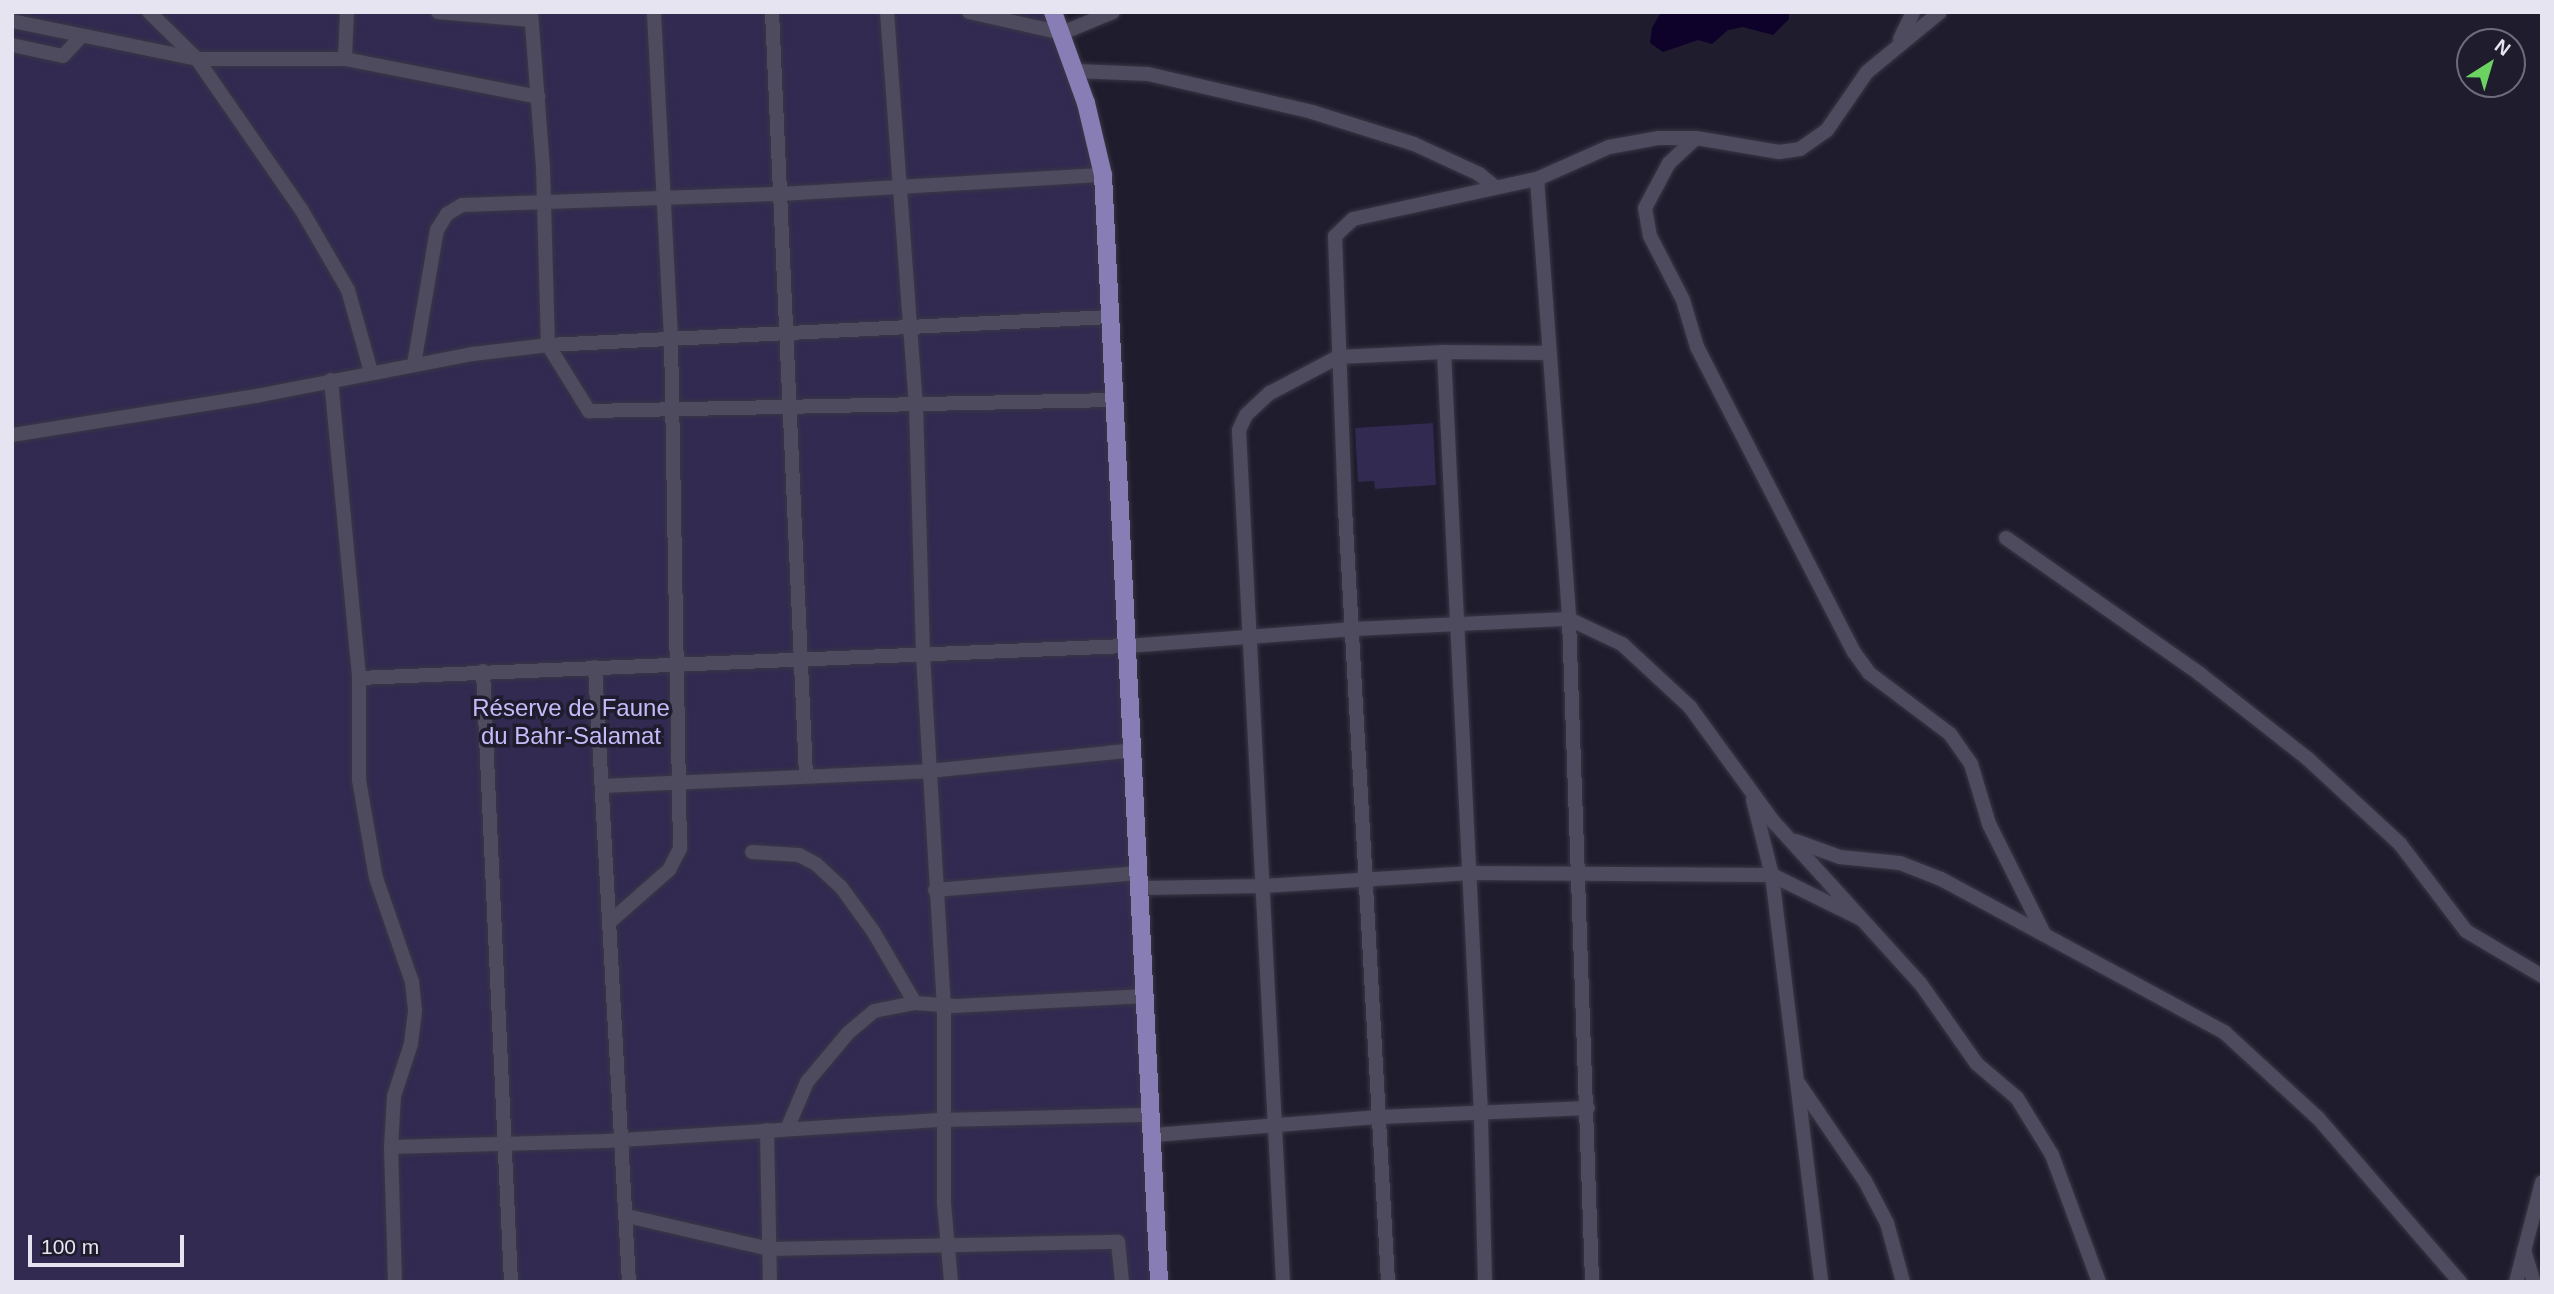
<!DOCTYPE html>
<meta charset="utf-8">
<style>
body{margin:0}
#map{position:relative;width:2554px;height:1294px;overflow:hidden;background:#1f1c2d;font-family:Arial,sans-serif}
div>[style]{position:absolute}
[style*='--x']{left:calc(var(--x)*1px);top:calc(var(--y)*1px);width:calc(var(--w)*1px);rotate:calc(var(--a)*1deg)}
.green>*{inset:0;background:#322a51}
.water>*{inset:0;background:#0f022a}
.roads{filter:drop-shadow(0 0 2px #393745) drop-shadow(0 0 2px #393745)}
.minor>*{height:14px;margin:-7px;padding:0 7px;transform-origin:7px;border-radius:7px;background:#4e4b5f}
.major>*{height:18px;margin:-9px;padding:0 9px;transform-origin:9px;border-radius:9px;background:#887eb5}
span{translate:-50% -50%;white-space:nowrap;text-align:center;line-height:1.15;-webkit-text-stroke:7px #1f1c2d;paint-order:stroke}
.park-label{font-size:24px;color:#c5bbf9}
.frame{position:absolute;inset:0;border:14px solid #e5e4f0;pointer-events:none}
.north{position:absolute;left:2456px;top:28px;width:70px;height:70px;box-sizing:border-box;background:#1f1c2d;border:2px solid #6e6c7b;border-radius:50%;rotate:37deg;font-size:19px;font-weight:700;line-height:28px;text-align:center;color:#e5e4f0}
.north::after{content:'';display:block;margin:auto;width:24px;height:32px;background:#6cd362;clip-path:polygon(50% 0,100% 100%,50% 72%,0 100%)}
.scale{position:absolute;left:28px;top:1235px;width:156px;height:32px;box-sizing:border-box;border:4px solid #e5e4f0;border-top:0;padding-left:9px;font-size:21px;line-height:24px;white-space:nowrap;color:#e5e4f0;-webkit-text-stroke:5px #1f1c2d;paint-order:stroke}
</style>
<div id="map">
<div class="green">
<div style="clip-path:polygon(12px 12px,1053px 12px,1096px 137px,1159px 1282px,12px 1282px)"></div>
<div style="clip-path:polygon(1433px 423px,1436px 485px,1375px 489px,1374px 481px,1358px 482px,1355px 428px)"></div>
</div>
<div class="water">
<div style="clip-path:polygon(1661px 12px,1789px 12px,1789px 19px,1773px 35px,1743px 27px,1728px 30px,1712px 44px,1698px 40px,1663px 52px,1650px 43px,1652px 28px)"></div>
</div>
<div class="roads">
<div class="minor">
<div style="--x:149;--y:12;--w:67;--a:44.4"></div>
<div style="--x:197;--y:59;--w:183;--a:55.3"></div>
<div style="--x:301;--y:209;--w:94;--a:59.9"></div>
<div style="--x:348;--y:290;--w:85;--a:74.3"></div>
<div style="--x:438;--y:12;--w:93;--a:4.9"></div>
<div style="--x:531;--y:12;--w:155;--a:85.6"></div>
<div style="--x:543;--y:167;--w:178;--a:88.4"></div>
<div style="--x:548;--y:345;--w:78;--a:58.2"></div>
<div style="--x:589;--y:411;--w:527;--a:-1.2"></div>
<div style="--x:772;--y:12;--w:765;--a:87.45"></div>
<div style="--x:887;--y:12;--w:393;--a:85.8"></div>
<div style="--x:916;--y:404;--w:251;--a:88.4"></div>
<div style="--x:923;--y:655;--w:352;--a:86.6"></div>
<div style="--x:944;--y:1006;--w:197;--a:90"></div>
<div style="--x:944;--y:1203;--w:79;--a:84.9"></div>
<div style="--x:969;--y:12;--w:95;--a:12.7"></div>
<div style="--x:1062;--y:33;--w:55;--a:-22.4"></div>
<div style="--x:12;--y:21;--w:189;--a:11.6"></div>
<div style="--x:197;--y:59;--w:148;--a:0"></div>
<div style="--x:345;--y:59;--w:197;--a:11.1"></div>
<div style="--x:1900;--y:39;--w:30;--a:-64"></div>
<div style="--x:12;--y:45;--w:52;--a:12.2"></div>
<div style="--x:63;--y:56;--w:25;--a:-47"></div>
<div style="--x:345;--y:59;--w:47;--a:-87.6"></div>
<div style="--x:1076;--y:71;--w:72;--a:2.4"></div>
<div style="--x:1148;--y:74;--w:168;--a:13"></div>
<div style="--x:1312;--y:112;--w:107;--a:17.4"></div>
<div style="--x:1414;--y:144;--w:72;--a:24.8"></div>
<div style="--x:1479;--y:174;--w:21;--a:39"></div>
<div style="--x:1696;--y:138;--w:37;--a:137"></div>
<div style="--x:1669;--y:163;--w:51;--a:118.1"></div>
<div style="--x:1645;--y:208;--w:28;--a:80"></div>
<div style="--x:1650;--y:236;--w:72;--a:62.7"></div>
<div style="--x:1683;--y:300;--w:49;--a:73.4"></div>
<div style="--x:1697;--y:347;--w:343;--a:62.8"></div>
<div style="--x:1854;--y:652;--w:26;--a:54"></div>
<div style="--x:1869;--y:673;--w:101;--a:37"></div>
<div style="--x:1950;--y:734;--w:37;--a:55"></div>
<div style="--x:1971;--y:764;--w:63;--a:73.3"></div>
<div style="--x:1989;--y:824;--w:121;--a:63.4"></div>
<div style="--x:1537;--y:179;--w:441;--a:85.8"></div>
<div style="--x:1569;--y:619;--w:663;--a:88.01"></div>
<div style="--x:414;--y:364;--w:136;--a:-80.3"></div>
<div style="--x:437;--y:230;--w:19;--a:-58"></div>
<div style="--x:447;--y:214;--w:17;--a:-31"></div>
<div style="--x:462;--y:205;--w:319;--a:-2"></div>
<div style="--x:781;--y:194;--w:323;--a:-3.4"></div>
<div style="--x:331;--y:380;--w:299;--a:84.6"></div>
<div style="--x:359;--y:678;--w:102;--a:90"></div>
<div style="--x:359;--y:780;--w:99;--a:80.2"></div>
<div style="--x:376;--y:878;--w:110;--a:70.9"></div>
<div style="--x:412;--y:982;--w:29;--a:84"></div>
<div style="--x:415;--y:1011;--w:33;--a:97"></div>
<div style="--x:411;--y:1044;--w:55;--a:108.1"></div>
<div style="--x:394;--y:1096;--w:51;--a:93.4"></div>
<div style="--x:12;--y:435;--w:247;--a:-9.1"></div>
<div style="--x:256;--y:396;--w:221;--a:-11"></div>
<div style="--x:473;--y:354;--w:76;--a:-6.8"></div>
<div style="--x:548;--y:345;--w:563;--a:-2.85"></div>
<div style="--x:2006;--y:538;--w:237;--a:35"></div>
<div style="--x:2200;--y:674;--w:137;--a:38.2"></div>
<div style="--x:2308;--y:759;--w:125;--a:42.7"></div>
<div style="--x:2400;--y:844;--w:109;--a:52.8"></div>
<div style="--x:2466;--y:931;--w:88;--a:30.6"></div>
<div style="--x:595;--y:667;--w:616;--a:86.84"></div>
<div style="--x:483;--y:671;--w:612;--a:87.38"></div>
<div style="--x:359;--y:678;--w:769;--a:-2.39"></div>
<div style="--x:1127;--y:646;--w:228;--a:-4.3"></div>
<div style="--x:1354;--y:629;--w:215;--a:-2.7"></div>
<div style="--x:1569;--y:619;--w:59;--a:25.3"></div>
<div style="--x:1622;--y:644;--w:93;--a:42.8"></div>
<div style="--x:1690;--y:707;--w:140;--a:54"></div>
<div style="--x:1772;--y:820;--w:220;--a:47.8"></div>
<div style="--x:1920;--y:983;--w:99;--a:54.9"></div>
<div style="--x:1977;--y:1064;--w:52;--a:40.4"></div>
<div style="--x:2017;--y:1098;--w:67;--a:58.4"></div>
<div style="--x:2052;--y:1155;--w:135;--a:69.7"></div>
<div style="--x:603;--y:786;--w:326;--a:-2.6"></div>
<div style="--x:929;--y:771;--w:206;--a:-5.8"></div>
<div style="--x:1753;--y:800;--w:77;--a:75.8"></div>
<div style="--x:1772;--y:875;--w:410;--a:83.1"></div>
<div style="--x:1796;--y:841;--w:47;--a:20"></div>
<div style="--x:1840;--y:857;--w:60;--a:5.7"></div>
<div style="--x:1900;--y:863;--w:44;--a:21.3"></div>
<div style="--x:1941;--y:879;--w:322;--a:28.4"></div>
<div style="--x:2224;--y:1032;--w:127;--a:42.5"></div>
<div style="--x:2318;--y:1118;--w:217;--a:49.1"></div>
<div style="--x:752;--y:852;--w:47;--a:3.7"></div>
<div style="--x:799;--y:855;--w:19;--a:28"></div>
<div style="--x:816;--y:864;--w:34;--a:43"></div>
<div style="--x:841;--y:887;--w:54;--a:54"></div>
<div style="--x:873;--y:931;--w:83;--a:59.7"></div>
<div style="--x:915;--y:1003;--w:40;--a:4.3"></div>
<div style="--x:955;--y:1006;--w:189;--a:-3"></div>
<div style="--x:1139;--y:888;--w:125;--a:-0.9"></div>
<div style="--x:1264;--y:886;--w:205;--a:-3.6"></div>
<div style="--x:1469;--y:873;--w:303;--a:0.4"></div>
<div style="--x:1772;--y:875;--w:97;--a:26.3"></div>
<div style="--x:935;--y:890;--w:204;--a:-4.8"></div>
<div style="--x:612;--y:920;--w:76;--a:-41.3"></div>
<div style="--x:669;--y:870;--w:25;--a:-63"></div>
<div style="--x:680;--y:848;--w:510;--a:-91.01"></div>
<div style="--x:671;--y:338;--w:326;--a:-93"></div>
<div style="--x:1799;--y:1084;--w:117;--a:55.8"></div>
<div style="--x:1865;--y:1181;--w:47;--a:62.4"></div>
<div style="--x:1887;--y:1223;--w:61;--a:74.8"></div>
<div style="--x:787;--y:1129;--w:51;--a:-66.9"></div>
<div style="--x:807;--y:1082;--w:64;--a:-50.1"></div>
<div style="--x:848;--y:1033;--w:34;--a:-40"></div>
<div style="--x:874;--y:1011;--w:42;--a:-11"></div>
<div style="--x:767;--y:1130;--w:152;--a:88.9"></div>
<div style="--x:1154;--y:1135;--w:226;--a:-4.6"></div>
<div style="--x:1379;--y:1117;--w:209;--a:-2.5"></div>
<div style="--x:627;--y:1216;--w:147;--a:13"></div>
<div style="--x:770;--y:1249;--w:348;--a:-1.2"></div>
<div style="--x:1118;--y:1242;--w:40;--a:84.3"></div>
<div style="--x:2524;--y:1250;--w:34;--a:73"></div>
<div style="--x:395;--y:1282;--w:135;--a:-91.7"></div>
<div style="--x:391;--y:1147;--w:215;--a:-1.6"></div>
<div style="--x:606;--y:1141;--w:337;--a:-3.6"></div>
<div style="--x:942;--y:1120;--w:211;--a:-1.4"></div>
<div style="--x:1283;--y:1282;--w:853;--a:-92.96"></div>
<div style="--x:1239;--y:430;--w:17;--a:-65"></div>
<div style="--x:1246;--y:415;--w:33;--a:-43"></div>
<div style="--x:1270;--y:393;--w:77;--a:-27.9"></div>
<div style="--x:1338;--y:357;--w:106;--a:-2.7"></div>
<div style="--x:1388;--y:1282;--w:774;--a:-93.18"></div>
<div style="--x:1345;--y:509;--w:273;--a:-92.1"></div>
<div style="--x:1335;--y:236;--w:25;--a:-43"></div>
<div style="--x:1353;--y:219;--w:188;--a:-12.3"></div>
<div style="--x:1537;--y:179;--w:79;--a:-24"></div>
<div style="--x:1609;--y:147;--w:51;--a:-10.2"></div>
<div style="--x:1659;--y:138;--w:37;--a:0"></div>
<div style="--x:1696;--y:138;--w:84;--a:9.6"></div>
<div style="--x:1779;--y:152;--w:21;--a:-8"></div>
<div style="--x:1800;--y:149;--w:33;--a:-35"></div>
<div style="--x:1827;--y:130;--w:70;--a:-55.4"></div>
<div style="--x:1867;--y:72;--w:94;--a:-39.4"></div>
<div style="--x:1485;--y:1282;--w:168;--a:-91.4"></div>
<div style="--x:1481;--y:1114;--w:763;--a:-92.78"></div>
<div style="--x:1444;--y:352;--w:105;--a:0.5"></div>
<div style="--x:2516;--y:1282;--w:103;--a:-75.4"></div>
</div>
<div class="major">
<div style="--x:1053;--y:12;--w:97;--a:70.1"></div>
<div style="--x:1086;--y:103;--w:74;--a:76.7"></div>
<div style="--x:1103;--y:175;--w:1108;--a:87.1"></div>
</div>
</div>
<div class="park-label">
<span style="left:571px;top:722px">Réserve de Faune<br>du Bahr-Salamat</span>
</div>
<div class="frame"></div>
<div class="north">N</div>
<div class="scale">100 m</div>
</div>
